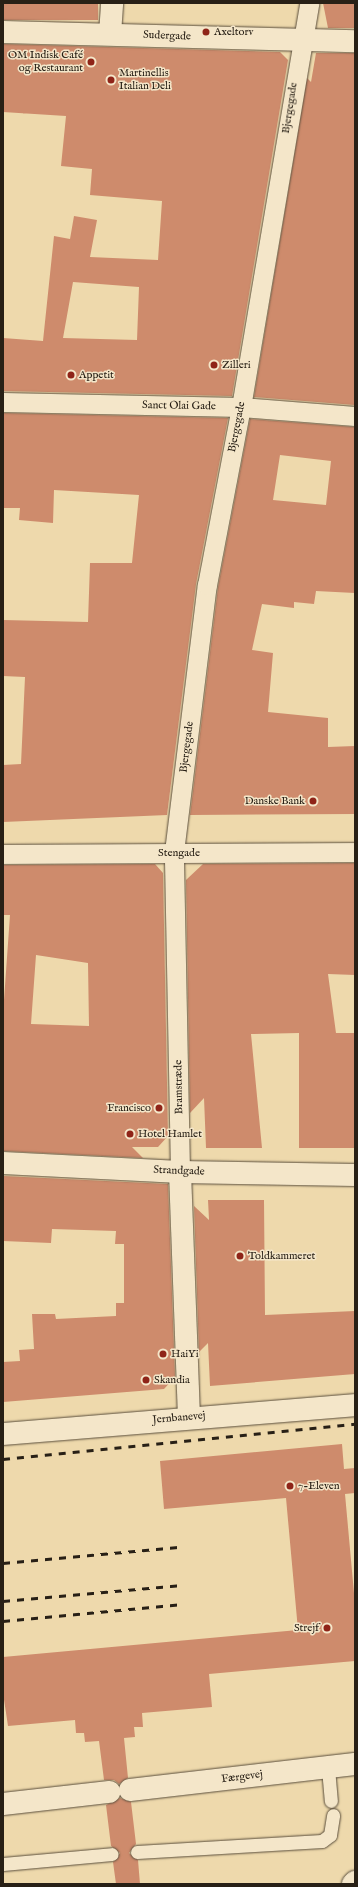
<!DOCTYPE html>
<meta charset="utf-8">
<style>
body{margin:0}
#map{position:relative;width:358px;height:1887px;overflow:hidden;background:#eed9ac;font-family:"IM FELL English",serif}
div>[style]{position:absolute}
[style*='--x']{left:calc(var(--x)*1px);top:calc(var(--y)*1px);width:calc(var(--w)*1px);rotate:calc(var(--a)*1deg)}
.building>*{inset:0;background:#ce8b6c;transform-origin:0 0}
.roads{filter:drop-shadow(0 0 1px #5a4e3c) drop-shadow(0 0 1px #5a4e3c)}
.service>*{height:13px;margin:-6.5px;padding:0 6.5px;transform-origin:6.5px;border-radius:6.5px;background:#f4e6c9}
.pedestrian>*{height:19px;margin:-9.5px;padding:0 9.5px;transform-origin:9.5px;border-radius:9.5px;background:#f4e6c9}
.minor>*{height:22px;margin:-11px;padding:0 11px;transform-origin:11px;border-radius:11px;background:#f4e6c9}
.tertiary>*{height:22px;margin:-11px;padding:0 11px;transform-origin:11px;border-radius:11px;background:#f4e6c9}
.secondary>*{height:22px;margin:-11px;padding:0 11px;transform-origin:11px;border-radius:11px;background:#f4e6c9}
.rail>*{height:3px;margin-top:-1.5px;transform-origin:0;background:repeating-linear-gradient(90deg,#282016 0 7px,transparent 0 14px)}
.dots>*{width:11px;height:11px;translate:-50% -50%;box-sizing:border-box;border:2px solid #f4e6c9;border-radius:50%}
span{translate:-50% -50%;white-space:nowrap;text-align:center;line-height:1.15;-webkit-text-stroke:3px #f4e6c9;paint-order:stroke}
.poi-label{font-size:11px;color:#282016}
.left{translate:0 -50%;text-align:left}
.right{translate:-100% -50%;text-align:right}
.street-label{font-size:11px;color:#282016}
.frame{position:absolute;inset:0;border:4px solid #282016;pointer-events:none}
</style>
<div id="map">
<div class="building">
<div style="left:3px;top:3px;width:95px;height:17px"></div>
<div style="clip-path:polygon(323px 3px,355px 3px,355px 28px,328px 28px)"></div>
<div style="clip-path:polygon(evenodd,3px 44px,280px 52px,288px 60px,232px 396px,3px 391px,3px 338px,43px 341px,54px 236px,70px 239px,74px 216px,97px 220px,90px 257px,158px 260px,162px 201px,90px 195px,92px 169px,61px 166px,66px 116px,3px 112px,3px 44px,73px 282px,139px 287px,137px 340px,63px 338px,73px 282px)"></div>
<div style="clip-path:polygon(316px 53px,355px 53px,355px 405px,254px 397px,307px 78px,311px 82px)"></div>
<div style="clip-path:polygon(3px 413px,228px 418px,196px 584px,167px 815px,3px 822px,3px 765px,21px 764px,25px 677px,3px 676px,3px 620px,88px 622px,90px 563px,132px 563px,139px 495px,54px 490px,53px 523px,19px 520px,20px 508px,3px 508px)"></div>
<div style="clip-path:polygon(evenodd,250px 419px,355px 427px,355px 593px,316px 591px,314px 604px,294px 602px,294px 608px,262px 604px,252px 650px,273px 653px,268px 712px,328px 718px,328px 747px,355px 746px,355px 814px,190px 815px,218px 587px,250px 419px,280px 455px,331px 461px,326px 505px,273px 500px,280px 455px)"></div>
<div style="clip-path:polygon(355px 863px,355px 975px,328px 974px,336px 1033px,355px 1033px,355px 1148px,299px 1148px,299px 1033px,251px 1034px,262px 1148px,206px 1148px,204px 1098px,190px 1113px,186px 880px,203px 864px)"></div>
<div style="clip-path:polygon(evenodd,155px 864px,163px 873px,168px 1136px,158px 1147px,132px 1147px,143px 1158px,3px 1151px,3px 1014px,10px 915px,3px 915px,3px 865px,155px 864px,36px 955px,88px 963px,89px 1026px,31px 1024px,36px 955px)"></div>
<div style="clip-path:polygon(3px 1176px,168px 1184px,175px 1377px,164px 1389px,3px 1402px,3px 1362px,20px 1361px,19px 1350px,34px 1349px,32px 1314px,55px 1314px,56px 1319px,116px 1316px,116px 1303px,124px 1303px,124px 1244px,115px 1244px,116px 1231px,52px 1229px,51px 1243px,3px 1241px)"></div>
<div style="clip-path:polygon(208px 1200px,264px 1200px,265px 1315px,355px 1311px,355px 1374px,210px 1386px,208px 1343px,199px 1352px,194px 1206px,209px 1220px)"></div>
<div style="clip-path:polygon(342px 1444px,344px 1469px,355px 1468px,355px 1493px,345px 1494px,355px 1604px,355px 1661px,209px 1674px,212px 1707px,142px 1713px,143px 1727px,134px 1727px,135px 1737px,124px 1738px,128px 1778px,119px 1784px,114px 1780px,104px 1780px,99px 1741px,85px 1742px,84px 1733px,76px 1733px,75px 1720px,8px 1726px,3px 1693px,3px 1657px,298px 1630px,286px 1498px,164px 1509px,160px 1461px)"></div>
<div style="clip-path:polygon(120px 1798px,131px 1802px,136px 1844px,129px 1853px,138px 1860px,140px 1884px,116px 1884px,113px 1862px,120px 1853px,111px 1846px,106px 1805px)"></div>
</div>
<div class="roads">
<div class="service">
<div style="--x:328;--y:1768;--w:33;--a:85"></div>
<div style="--x:137;--y:1852;--w:185;--a:-3.4"></div>
<div style="--x:322;--y:1841;--w:10;--a:-37"></div>
<div style="--x:330;--y:1835;--w:20;--a:-81"></div>
<div style="--x:3;--y:1864;--w:109;--a:-5.2"></div>
</div>
<div class="pedestrian">
<div style="--x:3;--y:402;--w:238;--a:1.2"></div>
<div style="--x:241;--y:407;--w:114;--a:4.5"></div>
<div style="--x:3;--y:854;--w:352;--a:-0.3"></div>
<div style="--x:180;--y:1172;--w:320;--a:-91.1"></div>
<div style="--x:174;--y:852;--w:269;--a:-83"></div>
<div style="--x:207;--y:585;--w:181;--a:-79.2"></div>
<div style="--x:241;--y:407;--w:410;--a:-80.4"></div>
</div>
<div class="minor">
<div style="--x:3;--y:32;--w:352;--a:1.5"></div>
<div style="--x:110;--y:34;--w:31;--a:-86"></div>
<div style="--x:3;--y:1163;--w:177;--a:2.9"></div>
<div style="--x:180;--y:1172;--w:175;--a:1"></div>
<div style="--x:180;--y:1172;--w:245;--a:87.9"></div>
</div>
<div class="tertiary">
<div style="--x:130;--y:1790;--w:226;--a:-6.6"></div>
<div style="--x:3;--y:1804;--w:107;--a:-6.5"></div>
<div style="--x:353;--y:1884;--w:3;--a:-45"></div>
</div>
<div class="secondary">
<div style="--x:3;--y:1434;--w:353;--a:-4.7"></div>
</div>
</div>
<div class="rail">
<div style="--x:3;--y:1459;--w:354;--a:-5.7"></div>
<div style="--x:3;--y:1563;--w:176;--a:-5.2"></div>
<div style="--x:3;--y:1601;--w:180;--a:-5.1"></div>
<div style="--x:3;--y:1621;--w:181;--a:-5.4"></div>
</div>
<div class="dots">
<div style="left:206px;top:32px;background:#8f2418"></div>
<div style="left:91px;top:62px;background:#8f2418"></div>
<div style="left:111px;top:80px;background:#8f2418"></div>
<div style="left:214px;top:365px;background:#8f2418"></div>
<div style="left:71px;top:375px;background:#8f2418"></div>
<div style="left:313px;top:801px;background:#8f2418"></div>
<div style="left:159px;top:1108px;background:#8f2418"></div>
<div style="left:130px;top:1134px;background:#8f2418"></div>
<div style="left:240px;top:1256px;background:#8f2418"></div>
<div style="left:163px;top:1354px;background:#8f2418"></div>
<div style="left:146px;top:1380px;background:#8f2418"></div>
<div style="left:290px;top:1486px;background:#8f2418"></div>
<div style="left:327px;top:1628px;background:#8f2418"></div>
</div>
<div class="poi-label">
<span class="left" style="left:214px;top:32px">Axeltorv</span>
<span class="right" style="left:83px;top:62px">OM Indisk Café<br>og Restaurant</span>
<span class="left" style="left:119px;top:80px">Martinellis<br>Italian Deli</span>
<span class="left" style="left:222px;top:365px">Zilleri</span>
<span class="left" style="left:79px;top:375px">Appetit</span>
<span class="right" style="left:305px;top:801px">Danske Bank</span>
<span class="right" style="left:151px;top:1108px">Francisco</span>
<span class="left" style="left:138px;top:1134px">Hotel Hamlet</span>
<span class="left" style="left:248px;top:1256px">Toldkammeret</span>
<span class="left" style="left:171px;top:1354px">HaiYi</span>
<span class="left" style="left:154px;top:1380px">Skandia</span>
<span class="left" style="left:298px;top:1486px">7-Eleven</span>
<span class="right" style="left:319px;top:1628px">Strejf</span>
</div>
<div class="street-label">
<span style="left:167px;top:36px;rotate:2deg">Sudergade</span>
<span style="left:290px;top:108px;rotate:-81deg">Bjergegade</span>
<span style="left:179px;top:406px;rotate:1deg">Sanct Olai Gade</span>
<span style="left:237px;top:427px;rotate:-79deg">Bjergegade</span>
<span style="left:187px;top:747px;rotate:-83deg">Bjergegade</span>
<span style="left:179px;top:853px">Stengade</span>
<span style="left:179px;top:1087px;rotate:-91deg">Bramstræde</span>
<span style="left:179px;top:1171px;rotate:2deg">Strandgade</span>
<span style="left:179px;top:1418px;rotate:-5deg">Jernbanevej</span>
<span style="left:242px;top:1777px;rotate:-7deg">Færgevej</span>
</div>
<div class="frame"></div>
</div>
